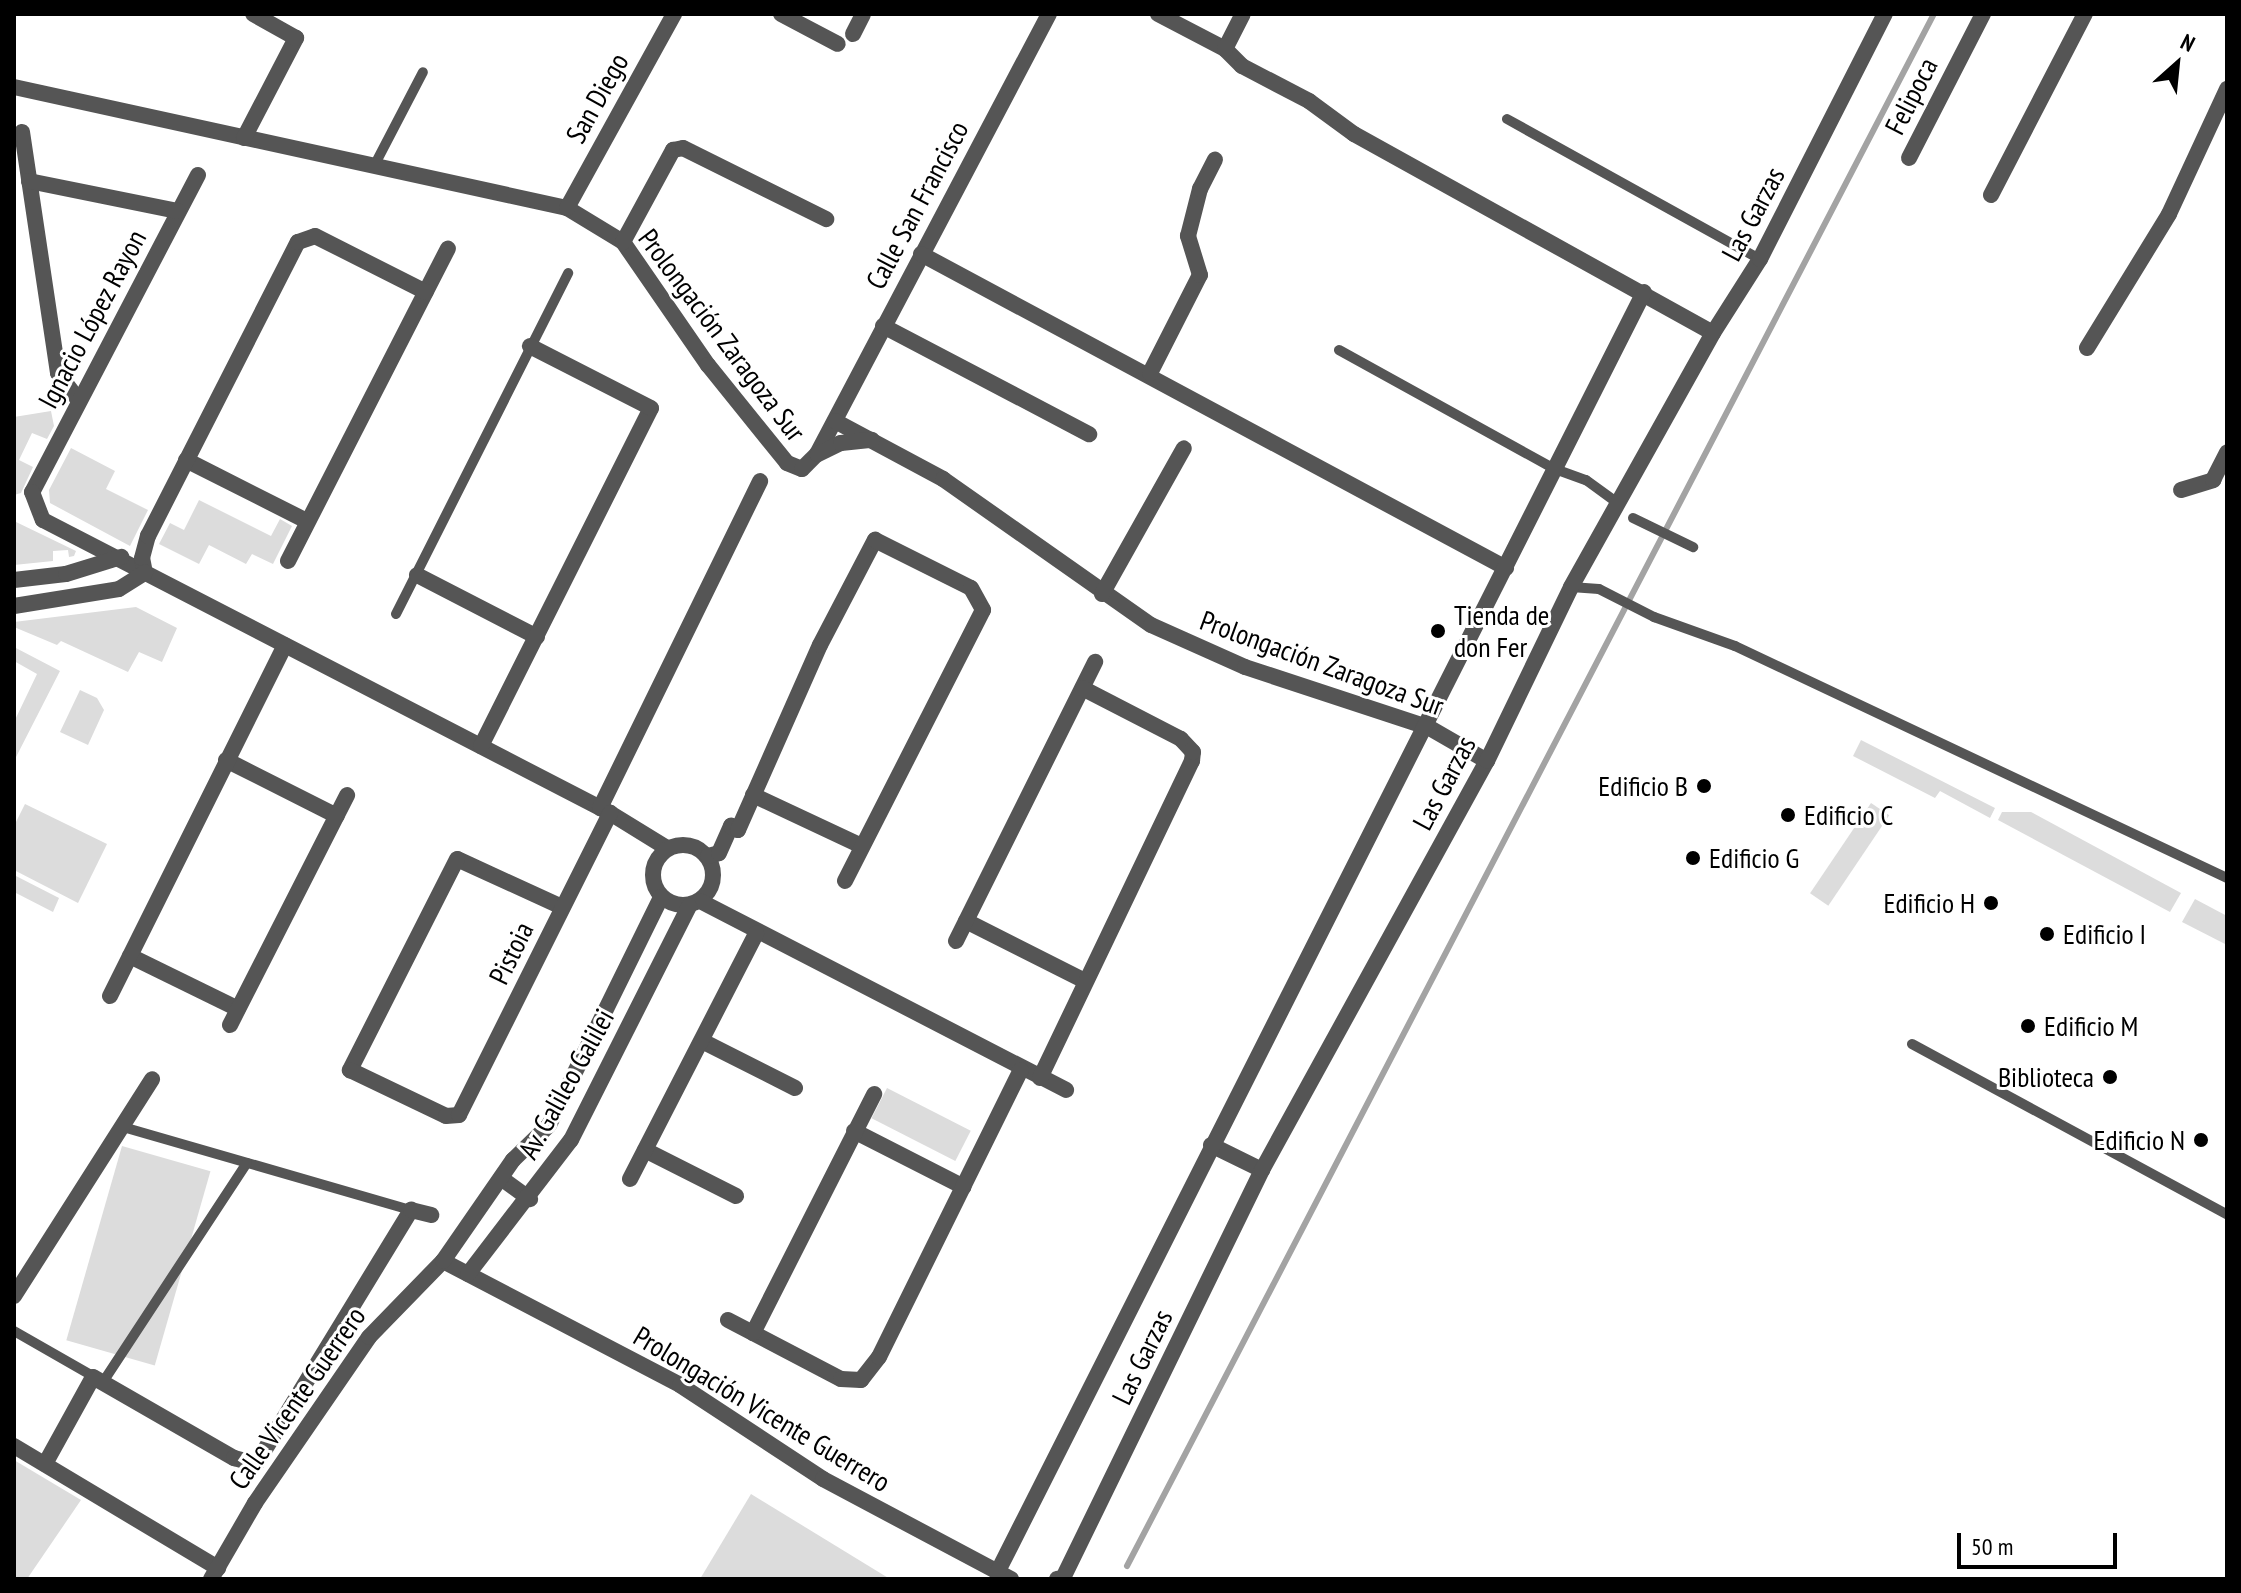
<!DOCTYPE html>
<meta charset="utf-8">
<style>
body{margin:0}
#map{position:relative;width:2241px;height:1593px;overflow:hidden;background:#fff;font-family:"PT Sans Narrow",sans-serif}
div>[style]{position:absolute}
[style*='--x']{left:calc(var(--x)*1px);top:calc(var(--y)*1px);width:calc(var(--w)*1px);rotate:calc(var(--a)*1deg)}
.green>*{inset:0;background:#dcdcdc;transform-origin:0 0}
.stream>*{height:6px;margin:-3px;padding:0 3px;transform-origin:3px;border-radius:3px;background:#a3a3a3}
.service>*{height:10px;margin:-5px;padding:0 5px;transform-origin:5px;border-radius:5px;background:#555}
.minor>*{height:16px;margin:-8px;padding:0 8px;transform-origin:8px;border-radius:8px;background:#555}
.minor>.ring{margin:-8px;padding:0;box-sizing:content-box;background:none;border:16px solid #555;border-radius:50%}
.dots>*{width:22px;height:22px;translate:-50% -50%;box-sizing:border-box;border:4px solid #fff;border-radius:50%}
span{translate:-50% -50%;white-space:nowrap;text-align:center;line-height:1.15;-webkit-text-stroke:6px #fff;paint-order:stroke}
.street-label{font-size:28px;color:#000}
.poi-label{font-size:28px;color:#000}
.left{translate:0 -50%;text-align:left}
.right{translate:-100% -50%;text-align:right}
.frame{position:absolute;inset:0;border:16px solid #000;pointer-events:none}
.north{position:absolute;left:2137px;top:24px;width:80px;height:80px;-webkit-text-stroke:6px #fff;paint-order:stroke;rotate:27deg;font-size:22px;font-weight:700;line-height:32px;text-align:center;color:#000}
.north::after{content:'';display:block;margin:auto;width:28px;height:36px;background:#000;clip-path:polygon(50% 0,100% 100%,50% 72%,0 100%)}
.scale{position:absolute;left:1957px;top:1533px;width:160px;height:36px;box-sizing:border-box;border:4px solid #000;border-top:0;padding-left:10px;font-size:24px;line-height:28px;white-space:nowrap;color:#000;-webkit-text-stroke:6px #fff;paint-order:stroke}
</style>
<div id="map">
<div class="green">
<div style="clip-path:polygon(51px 411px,54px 426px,47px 439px,32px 433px,19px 460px,33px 467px,21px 493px,14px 495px,14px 417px)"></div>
<div style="clip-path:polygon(71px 448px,115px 471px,106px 489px,148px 510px,130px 546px,50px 503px,49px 490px)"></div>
<div style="clip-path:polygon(199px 500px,271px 536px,280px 519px,292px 526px,273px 564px,252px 554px,246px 564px,209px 545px,199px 564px,159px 544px,170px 523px,184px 530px)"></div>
<div style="clip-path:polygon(14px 521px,76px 551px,74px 556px,69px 557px,68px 550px,53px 551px,53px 561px,14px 565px)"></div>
<div style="clip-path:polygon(136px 607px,177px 628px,162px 662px,139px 652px,128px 672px,61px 641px,57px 645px,14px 627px,14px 622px)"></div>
<div style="clip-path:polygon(14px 647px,60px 671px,14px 761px,14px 722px,37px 674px,14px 661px)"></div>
<div style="clip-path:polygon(80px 690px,97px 698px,104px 710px,88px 745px,60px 732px)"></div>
<div style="clip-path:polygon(1861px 740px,1995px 808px,1990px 818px,1940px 791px,1935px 798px,1853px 756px)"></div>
<div style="left:1871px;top:803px;width:22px;height:109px;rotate:34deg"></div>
<div style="clip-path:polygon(25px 804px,107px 844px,78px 903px,14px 870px,14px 826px)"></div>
<div style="clip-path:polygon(2002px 812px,2031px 812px,2181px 893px,2170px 912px,1998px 820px)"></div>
<div style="clip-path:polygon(14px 875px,59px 898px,53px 912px,14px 892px)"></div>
<div style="clip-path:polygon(2195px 899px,2227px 916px,2227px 945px,2182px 922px)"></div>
<div style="left:887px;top:1088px;width:94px;height:34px;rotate:27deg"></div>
<div style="left:122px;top:1146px;width:92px;height:202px;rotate:16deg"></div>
<div style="clip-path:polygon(14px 1460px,81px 1500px,27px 1579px,14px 1579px)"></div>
<div style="clip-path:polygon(751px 1494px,890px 1579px,700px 1579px)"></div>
</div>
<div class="stream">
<div style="--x:1127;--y:1566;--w:1749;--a:-62.53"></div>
</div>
<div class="service">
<div style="--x:1507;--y:119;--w:289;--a:29"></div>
<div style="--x:373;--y:168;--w:108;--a:-62.5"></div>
<div style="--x:1339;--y:350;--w:247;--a:28.9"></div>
<div style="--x:1555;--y:469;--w:33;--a:20"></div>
<div style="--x:1586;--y:480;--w:41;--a:36"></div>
<div style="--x:1633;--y:518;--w:67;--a:25.8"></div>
<div style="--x:1571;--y:587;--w:28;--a:4"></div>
<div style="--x:1599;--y:589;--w:62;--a:27"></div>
<div style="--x:1654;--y:617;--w:86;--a:19.7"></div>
<div style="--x:1735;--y:646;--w:544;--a:25.25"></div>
<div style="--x:396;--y:614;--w:382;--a:-63.2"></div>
<div style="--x:1912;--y:1044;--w:358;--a:28.4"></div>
<div style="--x:123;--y:1127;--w:300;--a:16.1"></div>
<div style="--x:14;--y:1331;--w:103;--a:29.8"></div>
<div style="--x:103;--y:1382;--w:262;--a:-56.7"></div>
</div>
<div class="minor">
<div style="--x:781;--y:14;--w:64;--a:27.8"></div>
<div style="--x:1158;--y:14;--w:76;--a:27.6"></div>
<div style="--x:1225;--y:49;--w:24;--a:45"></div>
<div style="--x:1242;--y:66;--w:76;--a:27.6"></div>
<div style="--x:1309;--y:101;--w:56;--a:36.3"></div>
<div style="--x:1354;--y:134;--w:410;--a:29"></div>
<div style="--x:853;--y:34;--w:22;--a:-63"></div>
<div style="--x:1225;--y:49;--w:39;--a:-63"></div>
<div style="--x:14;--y:87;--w:566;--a:12.34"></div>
<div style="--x:567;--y:208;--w:66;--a:31.3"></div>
<div style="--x:623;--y:242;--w:150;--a:55.4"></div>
<div style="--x:708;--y:365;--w:126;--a:51.1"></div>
<div style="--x:787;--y:463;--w:16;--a:22"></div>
<div style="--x:802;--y:469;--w:21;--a:-45"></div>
<div style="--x:817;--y:454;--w:497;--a:-62.2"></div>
<div style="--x:22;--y:132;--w:244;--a:81.5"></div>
<div style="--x:58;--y:373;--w:34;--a:53"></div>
<div style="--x:244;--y:138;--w:113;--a:-62.5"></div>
<div style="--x:296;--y:38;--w:49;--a:-150.8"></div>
<div style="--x:1909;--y:158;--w:162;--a:-62.8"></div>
<div style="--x:198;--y:175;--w:358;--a:117.6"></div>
<div style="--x:32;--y:492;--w:30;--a:69"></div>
<div style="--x:43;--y:520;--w:638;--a:27.33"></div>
<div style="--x:610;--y:813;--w:67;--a:31.6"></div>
<div style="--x:29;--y:181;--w:152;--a:11.4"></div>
<div style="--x:1991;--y:195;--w:204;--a:-62.6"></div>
<div style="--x:567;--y:208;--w:222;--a:-61.1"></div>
<div style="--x:623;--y:242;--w:105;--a:-61.5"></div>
<div style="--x:673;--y:150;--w:10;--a:-11"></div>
<div style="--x:683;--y:148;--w:160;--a:26.4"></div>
<div style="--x:921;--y:254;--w:664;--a:28.22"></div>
<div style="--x:883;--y:326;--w:233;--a:27.7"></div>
<div style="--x:2087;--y:348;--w:157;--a:-58.5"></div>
<div style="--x:2169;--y:214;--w:138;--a:-65.1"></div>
<div style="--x:1150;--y:373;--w:110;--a:-63"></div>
<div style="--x:1200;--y:275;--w:41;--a:-107.1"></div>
<div style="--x:1188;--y:236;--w:49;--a:-75.7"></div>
<div style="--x:1200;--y:189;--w:33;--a:-63"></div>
<div style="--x:835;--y:421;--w:123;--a:28.2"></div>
<div style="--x:943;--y:479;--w:254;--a:35.1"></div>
<div style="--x:1151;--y:625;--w:103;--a:24.1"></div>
<div style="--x:1245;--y:667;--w:193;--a:18.2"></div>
<div style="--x:1428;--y:727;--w:68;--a:30"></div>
<div style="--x:818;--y:454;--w:25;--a:-26"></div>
<div style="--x:841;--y:443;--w:31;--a:-6"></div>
<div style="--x:186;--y:460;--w:136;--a:26.8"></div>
<div style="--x:2181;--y:490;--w:34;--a:-17"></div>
<div style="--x:2213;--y:480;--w:31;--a:-63"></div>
<div style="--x:288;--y:561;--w:351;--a:-62.9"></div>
<div style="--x:145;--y:573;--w:15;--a:-101"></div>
<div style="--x:142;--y:558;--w:23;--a:-75"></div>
<div style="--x:148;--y:536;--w:330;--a:-63"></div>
<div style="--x:298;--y:242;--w:18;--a:-19"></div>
<div style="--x:315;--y:236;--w:124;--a:26.8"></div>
<div style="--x:417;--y:575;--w:135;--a:27.3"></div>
<div style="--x:14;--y:580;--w:52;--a:-6.6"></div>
<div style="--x:66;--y:574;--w:58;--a:-17.2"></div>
<div style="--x:1102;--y:594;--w:167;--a:-60.7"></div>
<div style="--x:14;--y:606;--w:106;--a:-9.2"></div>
<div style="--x:119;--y:589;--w:31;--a:-32"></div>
<div style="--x:481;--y:746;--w:378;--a:-63.3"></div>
<div style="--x:651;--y:408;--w:136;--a:-152.9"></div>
<div style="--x:226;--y:760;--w:124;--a:26.8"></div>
<div style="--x:753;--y:795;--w:120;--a:25.1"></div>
<div style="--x:600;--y:808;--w:364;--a:-63.9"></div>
<div class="ring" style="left:653px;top:845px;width:44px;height:44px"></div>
<div style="--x:708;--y:856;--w:11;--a:-15"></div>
<div style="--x:719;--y:853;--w:30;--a:-66"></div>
<div style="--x:731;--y:826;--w:8;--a:30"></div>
<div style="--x:738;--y:830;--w:202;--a:-66.1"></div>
<div style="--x:820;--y:645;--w:119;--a:-62.4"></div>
<div style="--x:875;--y:540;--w:107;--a:26.6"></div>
<div style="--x:971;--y:588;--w:25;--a:61"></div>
<div style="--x:983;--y:610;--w:304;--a:117"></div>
<div style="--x:700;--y:901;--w:412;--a:27.3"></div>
<div style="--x:562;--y:907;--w:115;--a:-155.4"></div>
<div style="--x:457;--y:859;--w:237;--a:116.9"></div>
<div style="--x:350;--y:1070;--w:106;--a:25.6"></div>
<div style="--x:446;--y:1116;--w:13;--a:-4"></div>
<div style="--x:459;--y:1115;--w:338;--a:-63.4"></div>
<div style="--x:966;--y:921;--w:133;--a:26.8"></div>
<div style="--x:956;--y:941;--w:312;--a:-63.5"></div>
<div style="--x:130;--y:956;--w:120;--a:26.1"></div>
<div style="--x:110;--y:996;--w:392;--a:-63.5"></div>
<div style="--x:230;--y:1025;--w:258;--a:-63"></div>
<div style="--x:704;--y:1042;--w:102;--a:26.8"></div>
<div style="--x:1040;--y:1078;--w:352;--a:-64.4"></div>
<div style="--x:1192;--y:761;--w:9;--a:-84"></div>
<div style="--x:1193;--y:752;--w:18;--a:-133"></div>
<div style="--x:1181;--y:739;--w:111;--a:-152.7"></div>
<div style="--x:854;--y:1131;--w:123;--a:27"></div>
<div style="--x:1211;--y:1145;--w:57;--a:26.1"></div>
<div style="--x:645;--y:1150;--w:102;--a:26.8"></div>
<div style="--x:501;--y:1178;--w:36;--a:36"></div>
<div style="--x:630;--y:1179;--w:276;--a:-62.8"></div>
<div style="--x:443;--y:1261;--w:267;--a:27.6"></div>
<div style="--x:680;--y:1385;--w:171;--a:33.3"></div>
<div style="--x:823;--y:1479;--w:213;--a:28"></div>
<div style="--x:468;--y:1274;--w:169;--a:-52.5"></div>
<div style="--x:571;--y:1140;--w:262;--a:-63.2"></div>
<div style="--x:14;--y:1296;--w:257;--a:-57.5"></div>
<div style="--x:728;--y:1320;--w:127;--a:27.6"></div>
<div style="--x:841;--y:1379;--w:20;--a:3"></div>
<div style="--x:861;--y:1380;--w:29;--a:-52"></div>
<div style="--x:879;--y:1357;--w:320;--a:-63.7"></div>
<div style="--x:753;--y:1333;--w:268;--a:-63.1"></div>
<div style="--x:14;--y:1446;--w:238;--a:30.9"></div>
<div style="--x:45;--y:1464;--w:99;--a:-61.1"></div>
<div style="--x:93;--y:1377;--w:163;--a:29.9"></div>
<div style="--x:234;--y:1458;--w:23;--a:15"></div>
<div style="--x:256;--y:1464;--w:298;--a:-58.6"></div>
<div style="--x:411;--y:1210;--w:21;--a:14"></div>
<div style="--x:997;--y:1573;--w:1435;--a:-63.2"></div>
<div style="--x:211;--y:1579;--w:88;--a:-59.9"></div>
<div style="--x:255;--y:1503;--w:201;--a:-55.5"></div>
<div style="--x:369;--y:1337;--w:106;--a:-45.8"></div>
<div style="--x:443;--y:1261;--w:123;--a:-55.3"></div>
<div style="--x:513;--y:1160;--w:50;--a:-44.2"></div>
<div style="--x:549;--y:1125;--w:254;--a:-63.8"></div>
<div style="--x:1057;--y:1579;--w:6;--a:-9"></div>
<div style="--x:1063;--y:1578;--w:454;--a:-64"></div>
<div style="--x:1262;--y:1170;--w:467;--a:-61.2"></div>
<div style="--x:1487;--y:761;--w:193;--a:-64.2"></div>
<div style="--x:1571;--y:587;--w:291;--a:-60.8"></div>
<div style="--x:1713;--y:333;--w:88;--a:-57.6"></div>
<div style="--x:1760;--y:259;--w:275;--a:-63"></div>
</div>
<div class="dots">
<div style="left:1438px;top:631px;background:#000"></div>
<div style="left:1704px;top:786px;background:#000"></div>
<div style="left:1788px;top:815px;background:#000"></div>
<div style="left:1693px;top:858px;background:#000"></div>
<div style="left:1991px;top:903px;background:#000"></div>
<div style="left:2047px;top:934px;background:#000"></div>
<div style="left:2028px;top:1026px;background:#000"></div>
<div style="left:2110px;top:1077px;background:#000"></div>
<div style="left:2201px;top:1140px;background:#000"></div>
</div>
<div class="street-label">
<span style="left:1911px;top:96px;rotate:-63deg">Felipoca</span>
<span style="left:597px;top:98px;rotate:-61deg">San Diego</span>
<span style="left:917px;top:205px;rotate:-62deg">Calle San Francisco</span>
<span style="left:1753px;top:214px;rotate:-62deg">Las Garzas</span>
<span style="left:92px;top:319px;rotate:-62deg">Ignacio López Rayon</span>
<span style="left:722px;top:335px;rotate:53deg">Prolongación Zaragoza Sur</span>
<span style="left:1322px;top:663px;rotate:20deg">Prolongación Zaragoza Sur</span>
<span style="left:1444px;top:783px;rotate:-62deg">Las Garzas</span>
<span style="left:511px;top:953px;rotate:-64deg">Pistoia</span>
<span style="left:566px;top:1084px;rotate:-61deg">Av. Galileo Galilei</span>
<span style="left:1142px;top:1357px;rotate:-64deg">Las Garzas</span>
<span style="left:297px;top:1398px;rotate:-55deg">Calle Vicente Guerrero</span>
<span style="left:762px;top:1409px;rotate:31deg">Prolongación Vicente Guerrero</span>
</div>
<div class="poi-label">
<span class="left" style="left:1454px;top:631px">Tienda de<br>don Fer</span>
<span class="right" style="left:1688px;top:786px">Edificio B</span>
<span class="left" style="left:1804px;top:815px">Edificio C</span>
<span class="left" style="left:1709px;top:858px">Edificio G</span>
<span class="right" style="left:1975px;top:903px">Edificio H</span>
<span class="left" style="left:2063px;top:934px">Edificio I</span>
<span class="left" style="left:2044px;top:1026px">Edificio M</span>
<span class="right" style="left:2094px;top:1077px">Biblioteca</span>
<span class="right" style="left:2185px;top:1140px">Edificio N</span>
</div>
<div class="frame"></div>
<div class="north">N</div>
<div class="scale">50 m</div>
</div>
